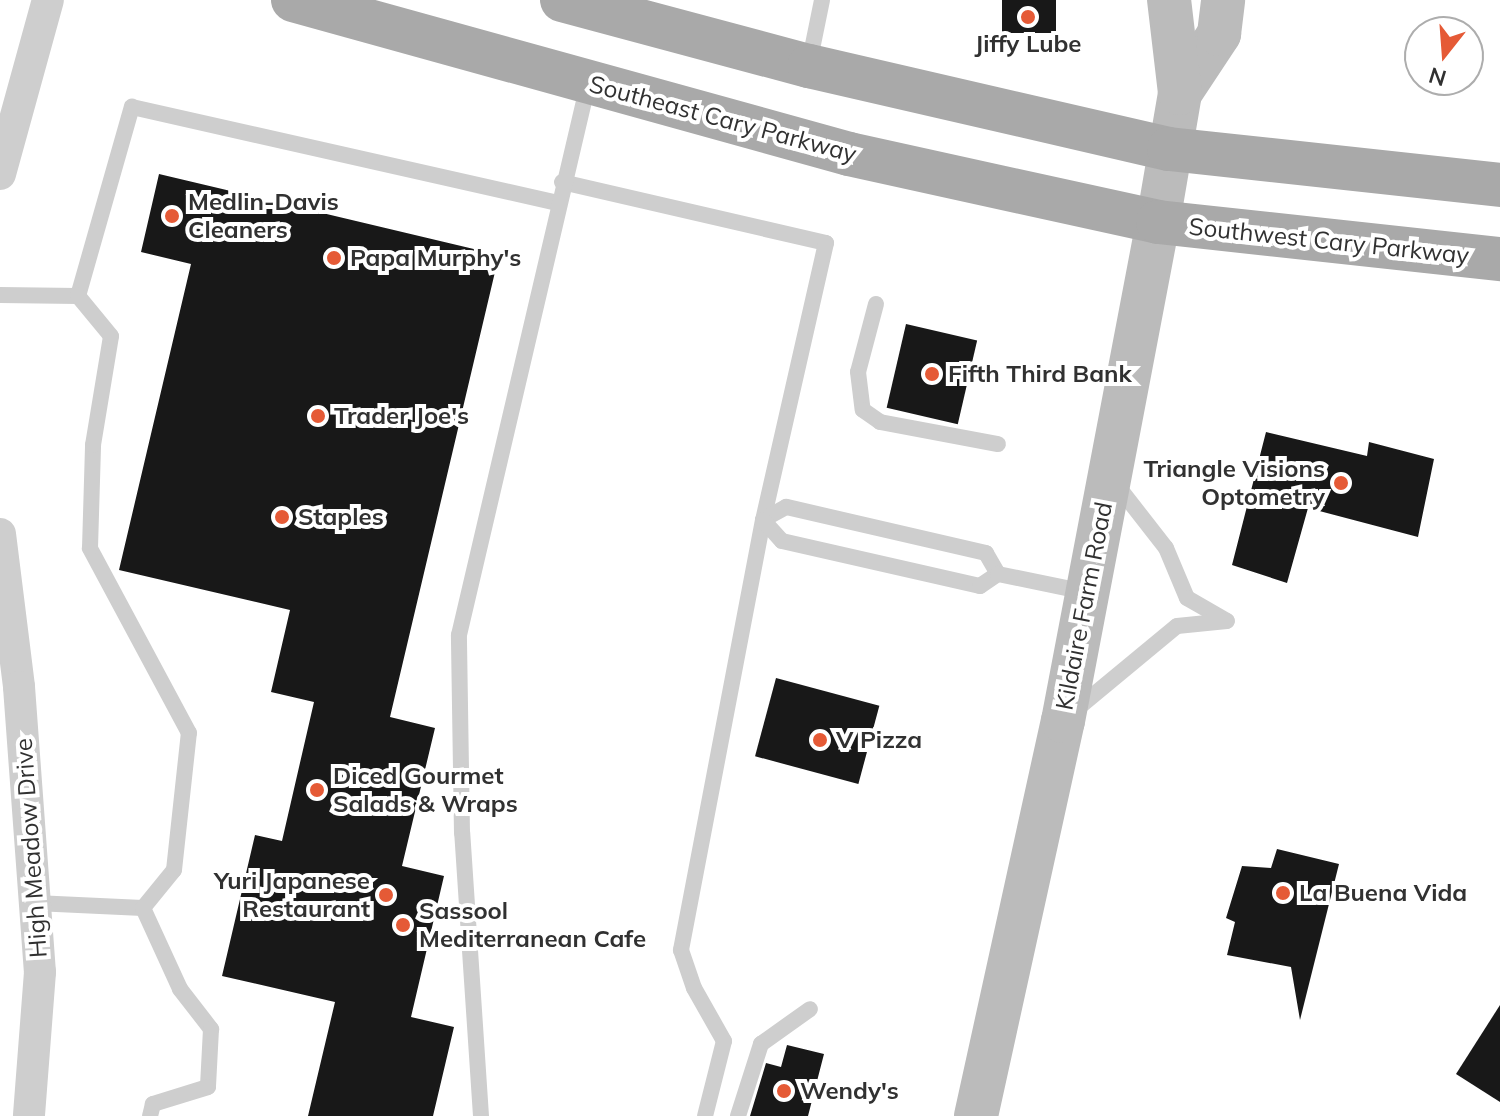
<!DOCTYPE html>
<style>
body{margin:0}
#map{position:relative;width:1500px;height:1116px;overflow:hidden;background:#fff;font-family:Mulish,sans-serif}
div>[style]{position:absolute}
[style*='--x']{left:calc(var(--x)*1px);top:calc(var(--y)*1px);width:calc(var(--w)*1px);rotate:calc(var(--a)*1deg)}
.building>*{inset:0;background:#181818;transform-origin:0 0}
.lane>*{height:16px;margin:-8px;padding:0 8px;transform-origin:8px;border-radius:8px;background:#cecece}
.street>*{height:32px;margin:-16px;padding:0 16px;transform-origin:16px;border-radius:16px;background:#cecece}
.secondary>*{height:44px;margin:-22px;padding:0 22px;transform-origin:22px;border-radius:22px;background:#bbb}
.primary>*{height:44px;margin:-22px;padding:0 22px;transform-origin:22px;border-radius:22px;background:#a9a9a9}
.dots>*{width:22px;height:22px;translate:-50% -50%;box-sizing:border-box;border:4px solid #fff;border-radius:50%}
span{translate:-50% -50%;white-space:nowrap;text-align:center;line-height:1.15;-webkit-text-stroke:8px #fff;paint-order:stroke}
.poi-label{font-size:24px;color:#313131;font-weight:700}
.left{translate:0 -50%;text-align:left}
.right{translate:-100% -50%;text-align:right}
.street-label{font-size:24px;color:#313131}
.north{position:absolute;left:1404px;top:16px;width:80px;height:80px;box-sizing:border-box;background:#fff;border:2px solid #adadad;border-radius:50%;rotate:197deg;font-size:22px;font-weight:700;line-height:32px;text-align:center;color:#313131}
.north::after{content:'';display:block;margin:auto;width:28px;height:36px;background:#e55a36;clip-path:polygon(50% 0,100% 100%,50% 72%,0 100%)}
</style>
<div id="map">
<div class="building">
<div style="left:1002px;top:0;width:54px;height:33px"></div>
<div style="clip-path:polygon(159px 174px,499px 255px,390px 717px,435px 728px,402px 866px,444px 876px,411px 1017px,454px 1027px,433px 1116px,308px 1116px,335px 1002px,222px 976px,255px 835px,282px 841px,314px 702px,271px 692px,290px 610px,119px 570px,191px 264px,141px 252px)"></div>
<div style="left:906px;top:324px;width:73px;height:86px;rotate:13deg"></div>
<div style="clip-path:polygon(1266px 432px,1367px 456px,1369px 442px,1434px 459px,1418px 537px,1308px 508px,1287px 583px,1232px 565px)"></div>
<div style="left:776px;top:678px;width:107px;height:81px;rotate:15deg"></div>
<div style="clip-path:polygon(1277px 849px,1339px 864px,1300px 1020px,1291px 967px,1227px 955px,1235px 922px,1226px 918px,1242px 866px,1271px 868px)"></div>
<div style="clip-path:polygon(1500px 1005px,1500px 1102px,1456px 1074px)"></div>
<div style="clip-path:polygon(787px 1045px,824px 1054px,808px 1116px,750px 1116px,766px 1063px,781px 1067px)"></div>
</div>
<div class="lane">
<div style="--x:809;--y:64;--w:65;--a:-78.5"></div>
<div style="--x:562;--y:182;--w:271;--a:13"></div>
<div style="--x:826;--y:243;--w:284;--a:102.8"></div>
<div style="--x:763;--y:520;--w:438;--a:100.8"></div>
<div style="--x:681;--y:950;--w:40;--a:71.1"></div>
<div style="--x:694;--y:988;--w:61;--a:60.5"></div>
<div style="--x:724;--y:1041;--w:77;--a:104.2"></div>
<div style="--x:0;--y:295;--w:78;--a:0.7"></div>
<div style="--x:78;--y:296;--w:197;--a:-74.1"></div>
<div style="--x:132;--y:107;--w:437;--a:12.7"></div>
<div style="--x:876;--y:304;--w:70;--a:104.8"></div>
<div style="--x:858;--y:372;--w:38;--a:83"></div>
<div style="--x:863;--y:410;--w:21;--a:35"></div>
<div style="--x:880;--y:422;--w:120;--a:10.6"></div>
<div style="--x:1116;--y:484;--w:81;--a:52"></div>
<div style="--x:1166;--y:548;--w:54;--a:67.2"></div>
<div style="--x:1187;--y:598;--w:46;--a:29.9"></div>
<div style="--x:998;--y:574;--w:24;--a:-120"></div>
<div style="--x:986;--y:553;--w:205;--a:-167"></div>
<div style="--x:786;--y:507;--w:26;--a:151"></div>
<div style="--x:763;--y:520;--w:28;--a:48"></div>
<div style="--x:782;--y:541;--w:203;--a:12.8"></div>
<div style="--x:980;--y:586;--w:22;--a:-34"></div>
<div style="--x:998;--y:574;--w:90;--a:11.6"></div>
<div style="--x:1073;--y:712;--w:135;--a:-39.6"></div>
<div style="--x:1177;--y:626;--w:50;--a:-5.7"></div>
<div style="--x:35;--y:903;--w:108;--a:2.7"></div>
<div style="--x:143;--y:908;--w:49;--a:-50.8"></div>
<div style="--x:174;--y:870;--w:138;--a:-83.8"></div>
<div style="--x:189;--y:733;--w:210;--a:-118.2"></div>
<div style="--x:90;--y:548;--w:103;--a:-88.3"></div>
<div style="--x:93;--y:445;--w:110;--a:-80.6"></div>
<div style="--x:111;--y:336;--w:52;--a:-129.5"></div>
<div style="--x:143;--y:908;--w:89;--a:65.4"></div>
<div style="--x:180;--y:989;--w:51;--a:52.2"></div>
<div style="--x:211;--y:1029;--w:58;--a:93"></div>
<div style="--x:208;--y:1087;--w:58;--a:162.8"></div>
<div style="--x:153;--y:1104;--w:12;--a:104"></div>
<div style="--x:481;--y:1116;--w:284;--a:-93.8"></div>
<div style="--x:462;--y:833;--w:198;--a:-90.9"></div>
<div style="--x:459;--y:635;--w:566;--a:-76.82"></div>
<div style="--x:738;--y:1116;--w:76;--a:-72.3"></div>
<div style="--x:761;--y:1044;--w:60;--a:-35.5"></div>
</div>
<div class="street">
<div style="--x:0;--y:174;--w:180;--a:-74.6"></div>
<div style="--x:0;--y:534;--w:154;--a:82.9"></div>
<div style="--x:19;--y:687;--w:286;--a:85.8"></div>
<div style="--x:40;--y:972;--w:144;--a:94.4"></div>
</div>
<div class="secondary">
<div style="--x:1180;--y:93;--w:71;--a:-56.5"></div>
<div style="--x:1219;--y:34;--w:34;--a:-83"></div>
<div style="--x:976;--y:1116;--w:404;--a:-77.6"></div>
<div style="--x:1063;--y:721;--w:508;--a:-79.22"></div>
<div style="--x:1158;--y:222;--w:131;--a:-80.3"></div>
<div style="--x:1180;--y:93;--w:94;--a:-96.7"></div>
</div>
<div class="primary">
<div style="--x:293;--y:0;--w:577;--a:15.48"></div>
<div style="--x:849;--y:154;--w:316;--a:12.4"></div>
<div style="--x:1158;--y:222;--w:344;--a:6.2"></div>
<div style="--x:562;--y:0;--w:256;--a:15"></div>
<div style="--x:809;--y:66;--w:369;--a:13"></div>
<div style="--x:1169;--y:149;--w:333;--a:6.2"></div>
</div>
<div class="dots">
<div style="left:1028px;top:17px;background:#e55a36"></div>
<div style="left:172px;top:216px;background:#e55a36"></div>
<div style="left:334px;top:258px;background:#e55a36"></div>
<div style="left:932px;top:374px;background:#e55a36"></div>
<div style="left:318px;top:416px;background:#e55a36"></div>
<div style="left:1341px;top:483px;background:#e55a36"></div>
<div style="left:282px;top:517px;background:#e55a36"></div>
<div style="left:820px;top:740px;background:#e55a36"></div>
<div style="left:317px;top:790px;background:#e55a36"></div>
<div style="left:1283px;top:893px;background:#e55a36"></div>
<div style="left:386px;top:895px;background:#e55a36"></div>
<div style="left:403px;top:925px;background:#e55a36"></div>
<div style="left:784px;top:1091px;background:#e55a36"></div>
</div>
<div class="poi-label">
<span style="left:1028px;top:44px">Jiffy Lube</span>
<span class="left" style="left:188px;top:216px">Medlin-Davis<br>Cleaners</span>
<span class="left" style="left:350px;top:258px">Papa Murphy's</span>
<span class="left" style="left:948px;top:374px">Fifth Third Bank</span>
<span class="left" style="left:334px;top:416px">Trader Joe's</span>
<span class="right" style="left:1325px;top:483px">Triangle Visions<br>Optometry</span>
<span class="left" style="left:298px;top:517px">Staples</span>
<span class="left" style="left:836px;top:740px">V Pizza</span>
<span class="left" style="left:333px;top:790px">Diced Gourmet<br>Salads &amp; Wraps</span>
<span class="right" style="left:370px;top:895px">Yuri Japanese<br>Restaurant</span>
<span class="left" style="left:1299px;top:893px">La Buena Vida</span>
<span class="left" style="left:419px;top:925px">Sassool<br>Mediterranean Cafe</span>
<span class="left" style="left:800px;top:1091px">Wendy's</span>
</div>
<div class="street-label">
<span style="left:723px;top:119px;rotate:15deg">Southeast Cary Parkway</span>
<span style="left:1329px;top:241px;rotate:6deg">Southwest Cary Parkway</span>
<span style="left:1084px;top:606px;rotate:-79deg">Kildaire Farm Road</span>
<span style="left:31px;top:848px;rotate:-94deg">High Meadow Drive</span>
</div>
<div class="north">N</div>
</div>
